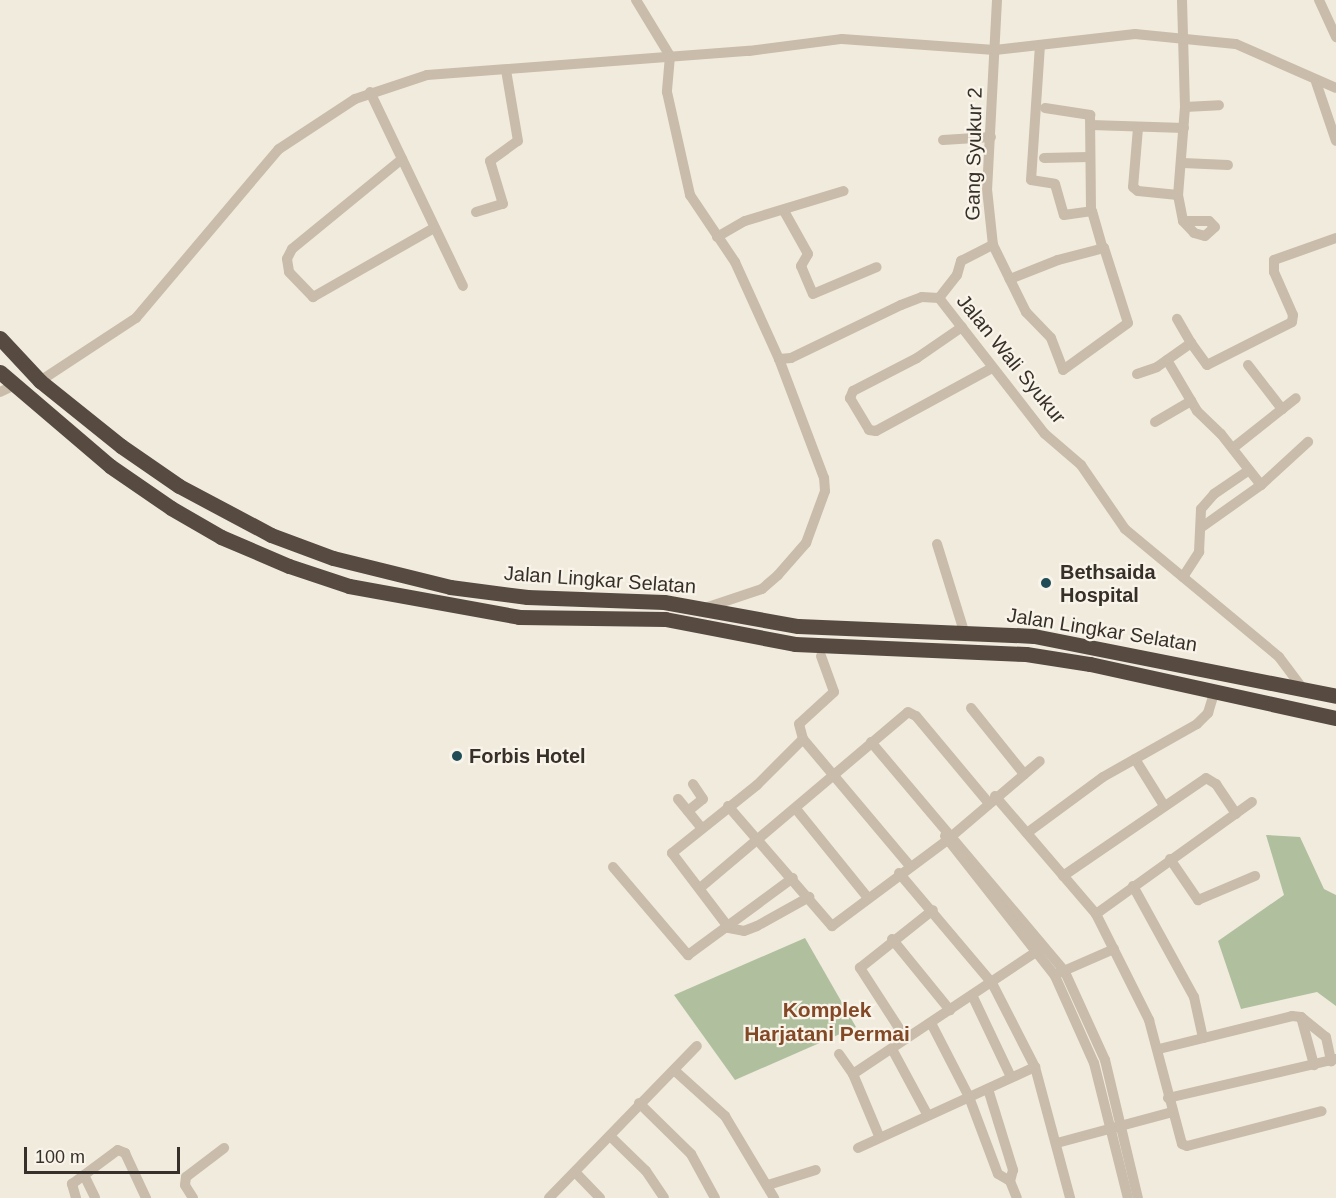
<!DOCTYPE html>
<style>
body{margin:0}
#map{position:relative;width:1336px;height:1198px;overflow:hidden;background:#f1ebde;font-family:Helvetica,sans-serif}
div>[style]{position:absolute}
[style*='--x']{left:calc(var(--x)*1px);top:calc(var(--y)*1px);width:calc(var(--w)*1px);rotate:calc(var(--a)*1deg)}
.green>*{inset:0;background:#b0c09e}
.minor>*{height:10px;margin:-5px;padding:0 5px;transform-origin:5px;border-radius:5px;background:#c9bcaa}
.highway>*{height:15px;margin:-7.5px;padding:0 7.5px;transform-origin:7.5px;border-radius:7.5px;background:#574b41}
.dots>*{width:16px;height:16px;translate:-50% -50%;box-sizing:border-box;border:3px solid #f9f4ea;border-radius:50%}
span{translate:-50% -50%;white-space:nowrap;text-align:center;line-height:1.15;-webkit-text-stroke:4.5px #f9f4ea;paint-order:stroke}
.street-label{font-size:20px;color:#372f29}
.poi-label{font-size:20px;color:#372f29;font-weight:700}
.left{translate:0 -50%;text-align:left}
.neighbourhood-label{font-size:21px;color:#834826;font-weight:700}
.scale{position:absolute;left:24px;top:1147px;width:156px;height:27px;box-sizing:border-box;border:3px solid #372f29;border-top:0;padding-left:8px;font-size:18px;line-height:21px;white-space:nowrap;color:#372f29;-webkit-text-stroke:4px #f9f4ea;paint-order:stroke}
</style>
<div id="map">
<div class="green">
<div style="clip-path:polygon(1266px 835px,1300px 837px,1324px 889px,1336px 895px,1336px 1006px,1317px 992px,1241px 1009px,1218px 941px,1284px 895px)"></div>
<div style="clip-path:polygon(805px 938px,856px 1027px,735px 1080px,674px 995px)"></div>
</div>
<div class="minor">
<div style="--x:636;--y:0;--w:66;--a:58.7"></div>
<div style="--x:670;--y:56;--w:36;--a:95"></div>
<div style="--x:667;--y:92;--w:106;--a:77.4"></div>
<div style="--x:690;--y:195;--w:81;--a:56.1"></div>
<div style="--x:735;--y:262;--w:107;--a:65.6"></div>
<div style="--x:779;--y:359;--w:12;--a:-5"></div>
<div style="--x:791;--y:358;--w:122;--a:-25.7"></div>
<div style="--x:901;--y:305;--w:22;--a:-21"></div>
<div style="--x:922;--y:297;--w:17;--a:3"></div>
<div style="--x:939;--y:298;--w:172;--a:52.1"></div>
<div style="--x:1045;--y:434;--w:48;--a:40.7"></div>
<div style="--x:1081;--y:465;--w:78;--a:55.5"></div>
<div style="--x:1125;--y:529;--w:200;--a:39.7"></div>
<div style="--x:1279;--y:657;--w:39;--a:53"></div>
<div style="--x:997;--y:0;--w:189;--a:93"></div>
<div style="--x:987;--y:189;--w:56;--a:83.9"></div>
<div style="--x:993;--y:245;--w:75;--a:63.8"></div>
<div style="--x:1026;--y:312;--w:36;--a:46"></div>
<div style="--x:1051;--y:338;--w:34;--a:69"></div>
<div style="--x:1063;--y:370;--w:80;--a:-35.9"></div>
<div style="--x:1128;--y:323;--w:79;--a:-107.7"></div>
<div style="--x:1104;--y:248;--w:48;--a:165.4"></div>
<div style="--x:1058;--y:260;--w:52;--a:158.4"></div>
<div style="--x:1182;--y:0;--w:107;--a:88.4"></div>
<div style="--x:1185;--y:107;--w:88;--a:94.5"></div>
<div style="--x:1178;--y:195;--w:26;--a:79"></div>
<div style="--x:1183;--y:221;--w:16;--a:47"></div>
<div style="--x:1194;--y:233;--w:11;--a:15"></div>
<div style="--x:1205;--y:236;--w:13;--a:-42"></div>
<div style="--x:1215;--y:227;--w:8;--a:-135"></div>
<div style="--x:1209;--y:221;--w:26;--a:180"></div>
<div style="--x:1319;--y:0;--w:41;--a:65.3"></div>
<div style="--x:1040;--y:45;--w:135;--a:93.8"></div>
<div style="--x:1031;--y:180;--w:24;--a:9"></div>
<div style="--x:1055;--y:184;--w:32;--a:74"></div>
<div style="--x:1064;--y:215;--w:28;--a:-8"></div>
<div style="--x:1092;--y:211;--w:37;--a:74"></div>
<div style="--x:1316;--y:82;--w:62;--a:71.3"></div>
<div style="--x:370;--y:92;--w:215;--a:64.4"></div>
<div style="--x:1185;--y:107;--w:34;--a:-3"></div>
<div style="--x:1045;--y:108;--w:46;--a:8.8"></div>
<div style="--x:1090;--y:115;--w:93;--a:89.4"></div>
<div style="--x:1091;--y:125;--w:93;--a:1.8"></div>
<div style="--x:1138;--y:128;--w:59;--a:94.8"></div>
<div style="--x:1133;--y:187;--w:6;--a:39"></div>
<div style="--x:1138;--y:191;--w:40;--a:5.7"></div>
<div style="--x:943;--y:140;--w:48;--a:-3.6"></div>
<div style="--x:1044;--y:158;--w:45;--a:-1.3"></div>
<div style="--x:402;--y:159;--w:142;--a:140.7"></div>
<div style="--x:292;--y:249;--w:11;--a:117"></div>
<div style="--x:287;--y:259;--w:13;--a:81"></div>
<div style="--x:289;--y:272;--w:35;--a:46"></div>
<div style="--x:313;--y:297;--w:139;--a:-29.7"></div>
<div style="--x:1183;--y:163;--w:45;--a:2.5"></div>
<div style="--x:784;--y:211;--w:49;--a:60.8"></div>
<div style="--x:808;--y:254;--w:14;--a:120"></div>
<div style="--x:801;--y:266;--w:30;--a:67"></div>
<div style="--x:813;--y:294;--w:69;--a:-22.9"></div>
<div style="--x:476;--y:212;--w:28;--a:-17"></div>
<div style="--x:503;--y:204;--w:45;--a:-106.8"></div>
<div style="--x:490;--y:161;--w:34;--a:-36"></div>
<div style="--x:518;--y:141;--w:72;--a:-99.6"></div>
<div style="--x:717;--y:237;--w:32;--a:-30"></div>
<div style="--x:745;--y:221;--w:103;--a:-16.9"></div>
<div style="--x:939;--y:298;--w:29;--a:-52"></div>
<div style="--x:957;--y:275;--w:15;--a:-74"></div>
<div style="--x:961;--y:261;--w:36;--a:-27"></div>
<div style="--x:962;--y:327;--w:55;--a:145.4"></div>
<div style="--x:917;--y:358;--w:72;--a:152.7"></div>
<div style="--x:853;--y:391;--w:8;--a:113"></div>
<div style="--x:850;--y:398;--w:37;--a:59"></div>
<div style="--x:869;--y:430;--w:7;--a:8"></div>
<div style="--x:876;--y:431;--w:132;--a:-28.5"></div>
<div style="--x:1191;--y:343;--w:27;--a:54"></div>
<div style="--x:1207;--y:365;--w:95;--a:-26.8"></div>
<div style="--x:1292;--y:322;--w:7;--a:-82"></div>
<div style="--x:1293;--y:315;--w:47;--a:-113.8"></div>
<div style="--x:1274;--y:272;--w:12;--a:-90"></div>
<div style="--x:1274;--y:260;--w:66;--a:-19.5"></div>
<div style="--x:1167;--y:360;--w:59;--a:59.5"></div>
<div style="--x:1197;--y:411;--w:33;--a:44"></div>
<div style="--x:1221;--y:434;--w:65;--a:51.9"></div>
<div style="--x:1261;--y:485;--w:72;--a:144.6"></div>
<div style="--x:1248;--y:365;--w:56;--a:52.3"></div>
<div style="--x:1137;--y:374;--w:21;--a:-19"></div>
<div style="--x:1157;--y:367;--w:42;--a:-35.2"></div>
<div style="--x:1191;--y:343;--w:28;--a:-120"></div>
<div style="--x:40;--y:381;--w:115;--a:-33.3"></div>
<div style="--x:136;--y:318;--w:221;--a:-49.8"></div>
<div style="--x:279;--y:149;--w:91;--a:-33.3"></div>
<div style="--x:355;--y:99;--w:76;--a:-18.4"></div>
<div style="--x:427;--y:75;--w:323;--a:-4.3"></div>
<div style="--x:749;--y:51;--w:94;--a:-7.4"></div>
<div style="--x:842;--y:39;--w:153;--a:4.1"></div>
<div style="--x:995;--y:50;--w:141;--a:-6.5"></div>
<div style="--x:1135;--y:34;--w:101;--a:5.7"></div>
<div style="--x:1236;--y:44;--w:109;--a:23.7"></div>
<div style="--x:0;--y:392;--w:14;--a:-25"></div>
<div style="--x:1155;--y:422;--w:42;--a:-30.3"></div>
<div style="--x:1233;--y:448;--w:80;--a:-38.4"></div>
<div style="--x:1261;--y:485;--w:64;--a:-42.5"></div>
<div style="--x:937;--y:544;--w:91;--a:72.8"></div>
<div style="--x:1183;--y:577;--w:30;--a:-57"></div>
<div style="--x:1199;--y:552;--w:43;--a:-87.3"></div>
<div style="--x:1201;--y:509;--w:20;--a:-49"></div>
<div style="--x:1214;--y:494;--w:42;--a:-34.4"></div>
<div style="--x:705;--y:608;--w:60;--a:-18.4"></div>
<div style="--x:762;--y:589;--w:21;--a:-41"></div>
<div style="--x:778;--y:575;--w:43;--a:-48.8"></div>
<div style="--x:806;--y:543;--w:55;--a:-69.9"></div>
<div style="--x:825;--y:491;--w:13;--a:-94"></div>
<div style="--x:824;--y:478;--w:127;--a:-110.7"></div>
<div style="--x:821;--y:656;--w:38;--a:70"></div>
<div style="--x:834;--y:692;--w:47;--a:137.6"></div>
<div style="--x:799;--y:724;--w:16;--a:75"></div>
<div style="--x:803;--y:739;--w:165;--a:49.9"></div>
<div style="--x:971;--y:708;--w:85;--a:51.2"></div>
<div style="--x:803;--y:739;--w:65;--a:135"></div>
<div style="--x:757;--y:785;--w:109;--a:141.3"></div>
<div style="--x:672;--y:853;--w:94;--a:52.8"></div>
<div style="--x:729;--y:928;--w:15;--a:11"></div>
<div style="--x:744;--y:931;--w:14;--a:-21"></div>
<div style="--x:757;--y:926;--w:60;--a:-29.1"></div>
<div style="--x:871;--y:742;--w:299;--a:49.8"></div>
<div style="--x:1064;--y:970;--w:99;--a:65.5"></div>
<div style="--x:1105;--y:1060;--w:142;--a:76.6"></div>
<div style="--x:1135;--y:759;--w:53;--a:58.1"></div>
<div style="--x:995;--y:796;--w:155;--a:49.4"></div>
<div style="--x:1096;--y:914;--w:119;--a:63.4"></div>
<div style="--x:1149;--y:1020;--w:128;--a:75.1"></div>
<div style="--x:1182;--y:1144;--w:5;--a:22"></div>
<div style="--x:1187;--y:1146;--w:139;--a:-14.5"></div>
<div style="--x:678;--y:799;--w:35;--a:51"></div>
<div style="--x:728;--y:806;--w:159;--a:49.1"></div>
<div style="--x:832;--y:926;--w:142;--a:-36.7"></div>
<div style="--x:946;--y:841;--w:123;--a:-40.4"></div>
<div style="--x:796;--y:809;--w:114;--a:51"></div>
<div style="--x:688;--y:811;--w:19;--a:-39"></div>
<div style="--x:703;--y:799;--w:18;--a:-124"></div>
<div style="--x:1027;--y:833;--w:94;--a:-36.4"></div>
<div style="--x:1103;--y:777;--w:108;--a:-29.4"></div>
<div style="--x:1197;--y:724;--w:16;--a:-45"></div>
<div style="--x:1208;--y:713;--w:24;--a:-73"></div>
<div style="--x:945;--y:836;--w:178;--a:51.8"></div>
<div style="--x:1055;--y:976;--w:95;--a:65.9"></div>
<div style="--x:1094;--y:1063;--w:139;--a:75.9"></div>
<div style="--x:1170;--y:859;--w:50;--a:55.7"></div>
<div style="--x:1198;--y:900;--w:62;--a:-22.8"></div>
<div style="--x:613;--y:867;--w:116;--a:49.6"></div>
<div style="--x:688;--y:955;--w:130;--a:-36.3"></div>
<div style="--x:899;--y:873;--w:144;--a:49.8"></div>
<div style="--x:992;--y:983;--w:94;--a:62.9"></div>
<div style="--x:1035;--y:1067;--w:136;--a:75"></div>
<div style="--x:1063;--y:876;--w:173;--a:-34.4"></div>
<div style="--x:1206;--y:778;--w:12;--a:31"></div>
<div style="--x:1216;--y:784;--w:36;--a:56"></div>
<div style="--x:1133;--y:886;--w:127;--a:61.2"></div>
<div style="--x:1194;--y:997;--w:42;--a:77.6"></div>
<div style="--x:700;--y:888;--w:272;--a:-40.2"></div>
<div style="--x:908;--y:712;--w:9;--a:27"></div>
<div style="--x:916;--y:716;--w:112;--a:50.1"></div>
<div style="--x:1096;--y:914;--w:192;--a:-35.7"></div>
<div style="--x:892;--y:939;--w:92;--a:50.8"></div>
<div style="--x:1059;--y:973;--w:60;--a:-23.6"></div>
<div style="--x:972;--y:995;--w:91;--a:64.6"></div>
<div style="--x:1301;--y:1017;--w:32;--a:39"></div>
<div style="--x:1326;--y:1037;--w:25;--a:78"></div>
<div style="--x:931;--y:1023;--w:83;--a:62.8"></div>
<div style="--x:969;--y:1097;--w:82;--a:69.4"></div>
<div style="--x:998;--y:1174;--w:14;--a:30"></div>
<div style="--x:1010;--y:1181;--w:18;--a:68"></div>
<div style="--x:906;--y:1039;--w:85;--a:-122.9"></div>
<div style="--x:860;--y:968;--w:93;--a:-38.5"></div>
<div style="--x:892;--y:1049;--w:74;--a:61.7"></div>
<div style="--x:1159;--y:1049;--w:137;--a:-13.9"></div>
<div style="--x:1292;--y:1016;--w:9;--a:6"></div>
<div style="--x:1301;--y:1017;--w:50;--a:74.8"></div>
<div style="--x:839;--y:1054;--w:24;--a:55"></div>
<div style="--x:853;--y:1074;--w:67;--a:67.2"></div>
<div style="--x:674;--y:1070;--w:69;--a:42"></div>
<div style="--x:725;--y:1116;--w:96;--a:59.1"></div>
<div style="--x:853;--y:1074;--w:227;--a:-33.7"></div>
<div style="--x:988;--y:1089;--w:85;--a:72.8"></div>
<div style="--x:1013;--y:1170;--w:11;--a:105"></div>
<div style="--x:1168;--y:1098;--w:172;--a:-13.1"></div>
<div style="--x:639;--y:1103;--w:73;--a:44.4"></div>
<div style="--x:691;--y:1154;--w:50;--a:61.4"></div>
<div style="--x:610;--y:1136;--w:50;--a:44.2"></div>
<div style="--x:646;--y:1171;--w:32;--a:56"></div>
<div style="--x:1057;--y:1143;--w:120;--a:-15"></div>
<div style="--x:858;--y:1148;--w:195;--a:-24.6"></div>
<div style="--x:575;--y:1172;--w:36;--a:46"></div>
<div style="--x:84;--y:1175;--w:25;--a:64"></div>
<div style="--x:768;--y:1185;--w:50;--a:-17.4"></div>
<div style="--x:76;--y:1198;--w:15;--a:-106"></div>
<div style="--x:72;--y:1184;--w:57;--a:-36.5"></div>
<div style="--x:118;--y:1150;--w:8;--a:23"></div>
<div style="--x:125;--y:1153;--w:50;--a:65"></div>
<div style="--x:193;--y:1198;--w:15;--a:-122"></div>
<div style="--x:185;--y:1185;--w:8;--a:-83"></div>
<div style="--x:186;--y:1177;--w:48;--a:-37.3"></div>
<div style="--x:549;--y:1198;--w:212;--a:-45.8"></div>
</div>
<div class="highway">
<div style="--x:0;--y:338;--w:59;--a:47.1"></div>
<div style="--x:40;--y:381;--w:104;--a:38.7"></div>
<div style="--x:121;--y:446;--w:70;--a:34.6"></div>
<div style="--x:179;--y:486;--w:104;--a:28"></div>
<div style="--x:271;--y:535;--w:66;--a:20.4"></div>
<div style="--x:333;--y:558;--w:121;--a:13.9"></div>
<div style="--x:450;--y:587;--w:78;--a:7.4"></div>
<div style="--x:527;--y:597;--w:137;--a:2.1"></div>
<div style="--x:664;--y:602;--w:136;--a:10.2"></div>
<div style="--x:798;--y:626;--w:236;--a:2.4"></div>
<div style="--x:1034;--y:636;--w:308;--a:11.2"></div>
<div style="--x:0;--y:372;--w:145;--a:40.5"></div>
<div style="--x:110;--y:466;--w:74;--a:34.5"></div>
<div style="--x:171;--y:508;--w:58;--a:30.1"></div>
<div style="--x:221;--y:537;--w:74;--a:23.1"></div>
<div style="--x:289;--y:566;--w:63;--a:18.4"></div>
<div style="--x:349;--y:586;--w:173;--a:10.3"></div>
<div style="--x:519;--y:617;--w:146;--a:0.8"></div>
<div style="--x:665;--y:619;--w:132;--a:10.9"></div>
<div style="--x:795;--y:644;--w:231;--a:2.5"></div>
<div style="--x:1026;--y:654;--w:65;--a:8.9"></div>
<div style="--x:1090;--y:664;--w:252;--a:12.4"></div>
</div>
<div class="dots">
<div style="left:1046px;top:583px;background:#204c57"></div>
<div style="left:457px;top:756px;background:#204c57"></div>
</div>
<div class="street-label">
<span style="left:974px;top:154px;rotate:-89deg">Gang Syukur 2</span>
<span style="left:1011px;top:359px;rotate:51deg">Jalan Wali Syukur</span>
<span style="left:600px;top:580px;rotate:4deg">Jalan Lingkar Selatan</span>
<span style="left:1102px;top:630px;rotate:9deg">Jalan Lingkar Selatan</span>
</div>
<div class="poi-label">
<span class="left" style="left:1060px;top:584px">Bethsaida<br>Hospital</span>
<span class="left" style="left:469px;top:756px">Forbis Hotel</span>
</div>
<div class="neighbourhood-label">
<span style="left:827px;top:1022px">Komplek<br>Harjatani Permai</span>
</div>
<div class="scale">100 m</div>
</div>
